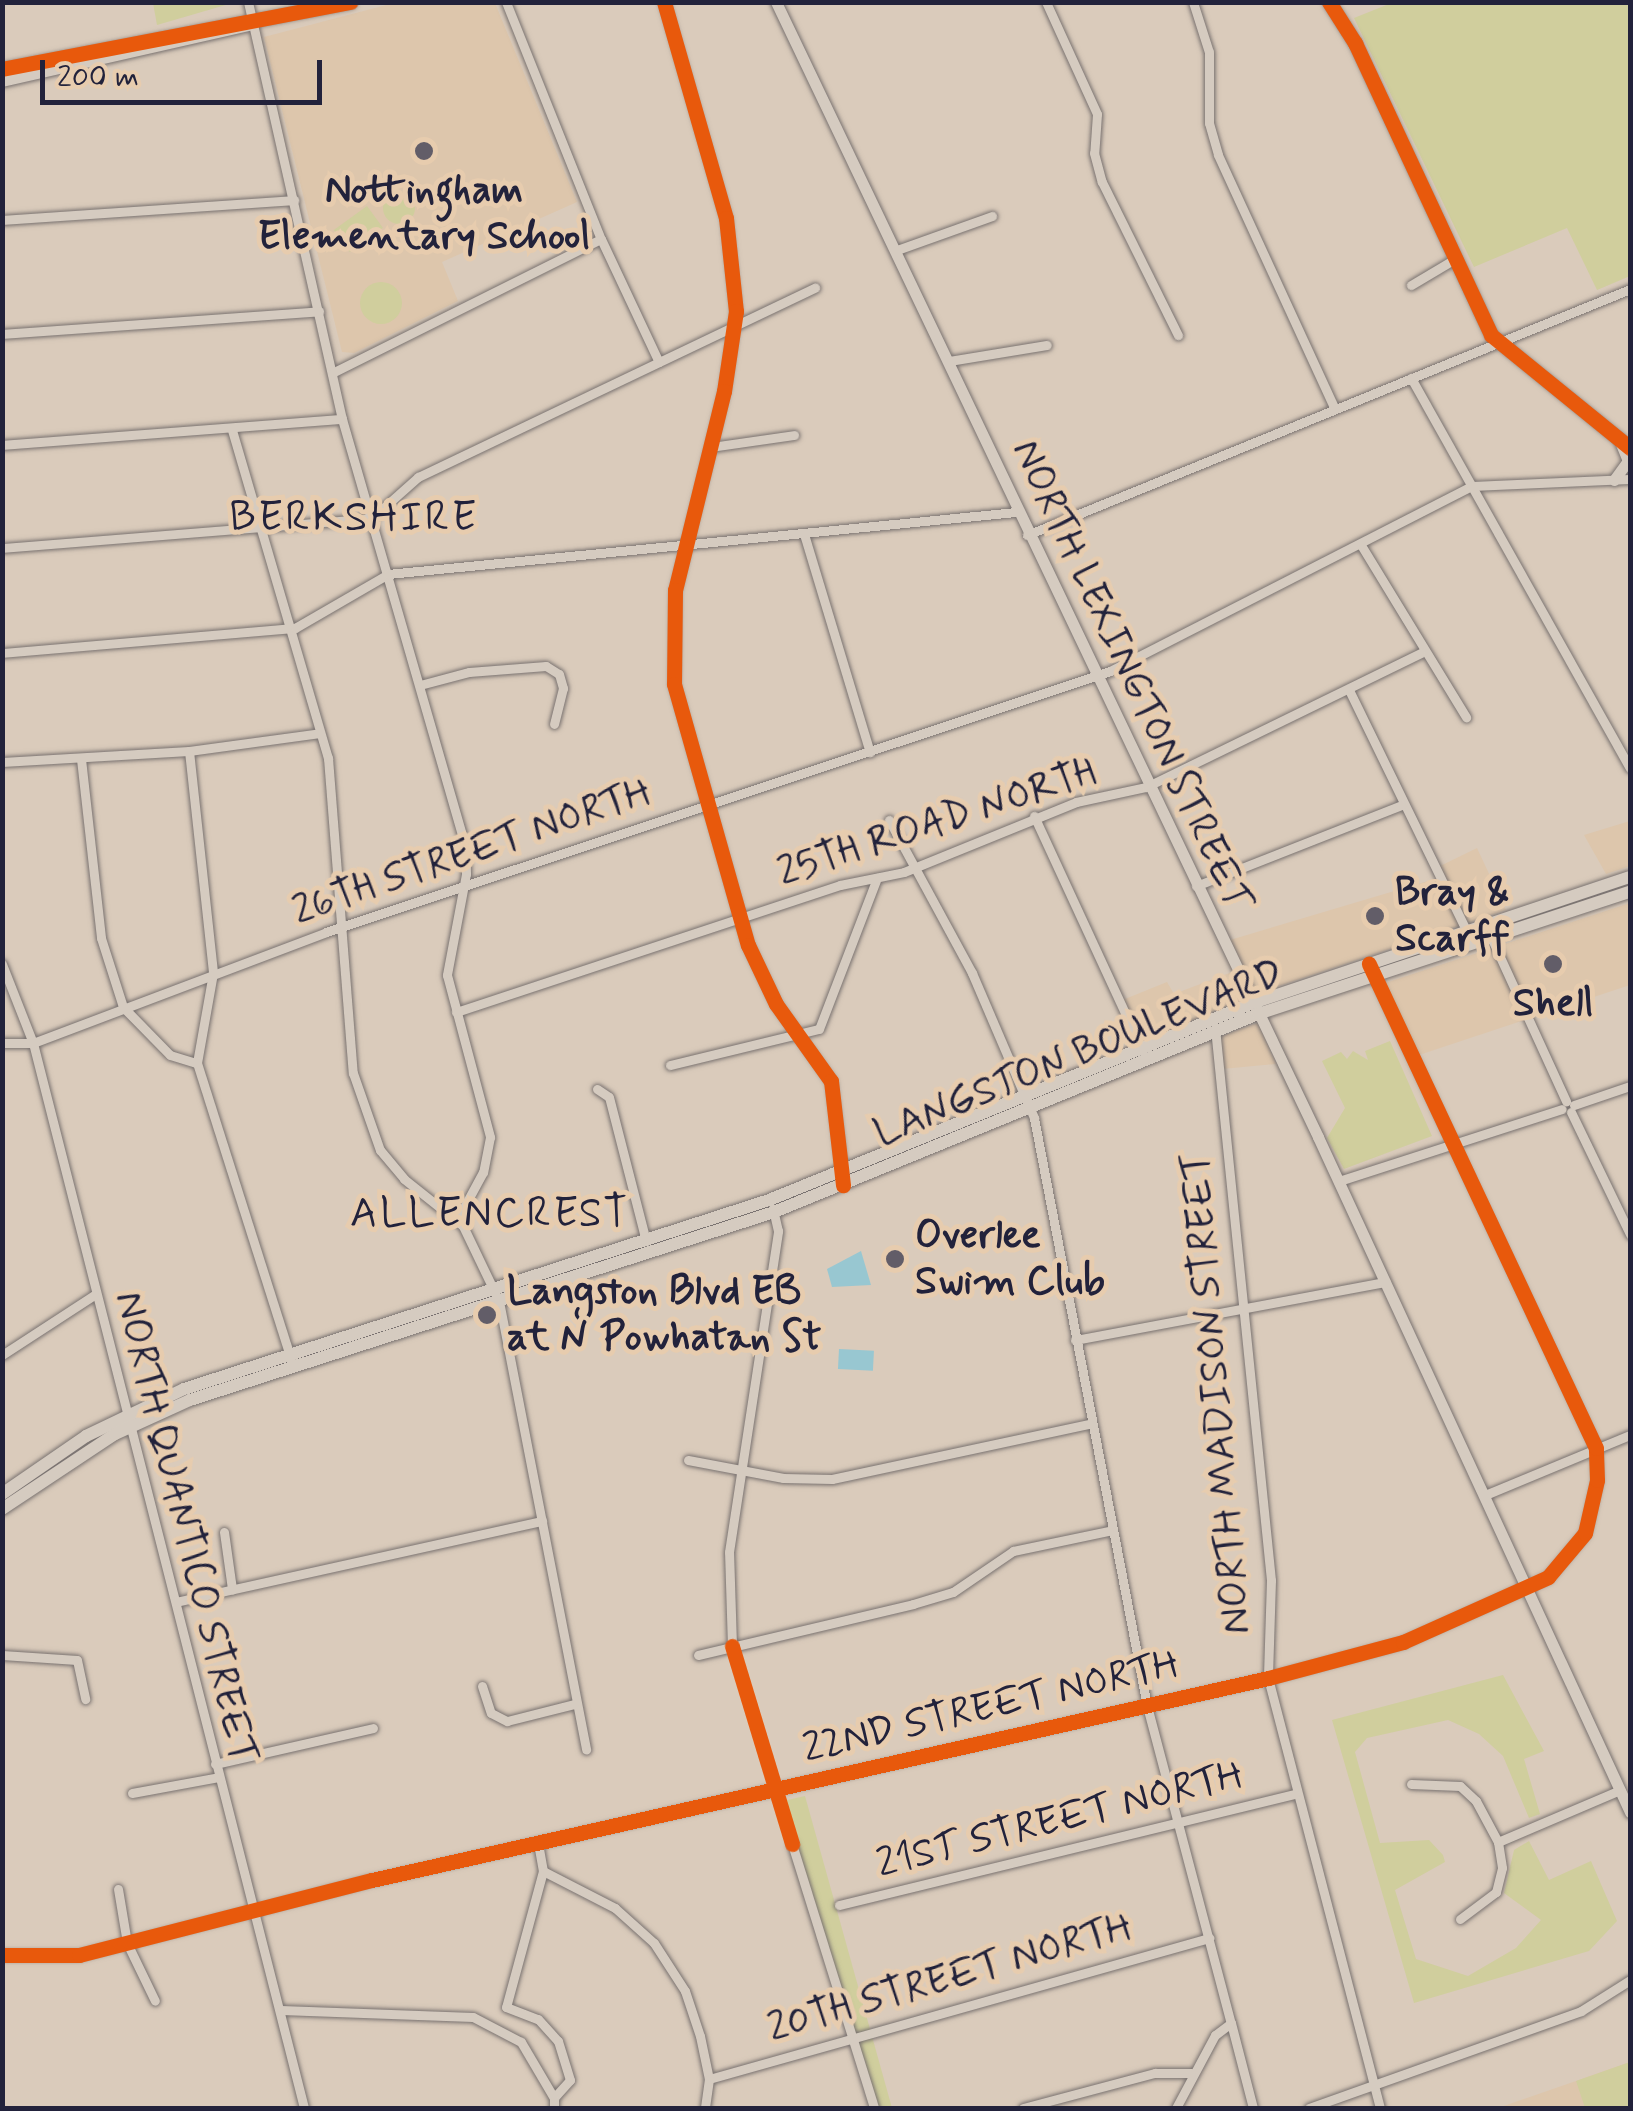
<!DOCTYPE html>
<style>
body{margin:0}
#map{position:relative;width:1633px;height:2111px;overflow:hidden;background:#dacbbb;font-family:Mynerve,sans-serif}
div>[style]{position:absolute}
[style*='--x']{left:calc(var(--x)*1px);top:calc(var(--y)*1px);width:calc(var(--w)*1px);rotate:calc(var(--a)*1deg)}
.built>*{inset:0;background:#ddc6ac}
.green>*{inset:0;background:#d0ce9d;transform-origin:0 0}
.round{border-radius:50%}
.water>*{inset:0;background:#98c7d1;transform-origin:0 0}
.roads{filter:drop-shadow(0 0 2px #797270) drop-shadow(0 0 2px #797270)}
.street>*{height:9px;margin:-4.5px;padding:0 4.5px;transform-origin:4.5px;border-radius:4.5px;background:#d5cbc0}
.secondary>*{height:11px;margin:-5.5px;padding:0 5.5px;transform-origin:5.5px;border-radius:5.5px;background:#d5cbc0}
.primary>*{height:12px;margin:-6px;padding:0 6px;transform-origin:6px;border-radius:6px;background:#d5cbc0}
.cycleway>*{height:15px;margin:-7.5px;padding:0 7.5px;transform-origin:7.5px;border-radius:7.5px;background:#e8590c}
.dots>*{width:28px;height:28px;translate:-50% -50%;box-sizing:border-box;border:5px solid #e7ccae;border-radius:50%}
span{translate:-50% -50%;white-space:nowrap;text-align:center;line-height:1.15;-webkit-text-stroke:10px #e7ccae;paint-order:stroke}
.poi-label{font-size:40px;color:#22223b;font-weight:700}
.left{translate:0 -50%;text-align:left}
.street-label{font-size:40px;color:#22223b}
.neighbourhood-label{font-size:42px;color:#22223b;letter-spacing:2.5px}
.frame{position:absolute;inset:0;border:5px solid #22223b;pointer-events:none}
.scale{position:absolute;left:40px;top:60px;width:282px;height:45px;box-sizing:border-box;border:5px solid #22223b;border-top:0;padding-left:12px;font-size:30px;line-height:35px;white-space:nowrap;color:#22223b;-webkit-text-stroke:8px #e7ccae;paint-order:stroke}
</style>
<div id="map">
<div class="built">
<div style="clip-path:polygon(394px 3px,495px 3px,577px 202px,442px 262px,458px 301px,354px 353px,342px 352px,264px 37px)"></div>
<div style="clip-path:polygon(1630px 821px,1630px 866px,1606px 874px,1584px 835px)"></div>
<div style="clip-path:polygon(1477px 848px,1506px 910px,1249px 996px,1139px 1043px,1120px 1001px,1167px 982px,1174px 994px,1232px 972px,1220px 943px,1438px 878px,1434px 869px)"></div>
<div style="clip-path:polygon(1630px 903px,1630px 985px,1413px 1057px,1379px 985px)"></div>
<div style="clip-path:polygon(1258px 1023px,1276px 1064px,1222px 1069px,1219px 1037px)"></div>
<div style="clip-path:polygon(1630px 2062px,1630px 2108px,1498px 2108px,1576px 2081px)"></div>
</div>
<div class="green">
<div style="clip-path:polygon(236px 2px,157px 25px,153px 3px,153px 2px)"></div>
<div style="clip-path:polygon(1394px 2px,1630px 3px,1630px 276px,1597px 290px,1567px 228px,1474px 267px,1354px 18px)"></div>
<div class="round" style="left:383px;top:192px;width:32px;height:32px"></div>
<div style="left:367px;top:206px;width:27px;height:41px;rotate:54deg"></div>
<div class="round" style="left:360px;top:282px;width:42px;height:42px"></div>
<div style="clip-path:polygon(1390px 1041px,1432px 1136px,1344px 1169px,1327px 1138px,1345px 1108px,1322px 1061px,1341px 1052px,1347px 1059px,1353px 1051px,1368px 1060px,1365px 1051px)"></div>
<div style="clip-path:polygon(1503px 1675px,1544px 1751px,1524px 1759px,1540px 1814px,1529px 1818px,1503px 1756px,1479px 1734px,1448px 1720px,1367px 1738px,1355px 1752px,1380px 1843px,1429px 1840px,1443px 1855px,1445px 1862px,1395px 1890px,1416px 1959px,1468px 1976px,1516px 1948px,1541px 1920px,1504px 1893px,1514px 1850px,1529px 1841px,1549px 1880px,1591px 1861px,1617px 1921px,1589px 1951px,1414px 2003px,1332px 1720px)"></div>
<div style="clip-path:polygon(805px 1796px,892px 2108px,879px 2108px,783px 1801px)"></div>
<div style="clip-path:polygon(1630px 2062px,1630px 2108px,1585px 2108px,1576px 2081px)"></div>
</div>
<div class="water">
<div style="clip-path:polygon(861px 1251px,871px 1285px,832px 1287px,827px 1269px)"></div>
<div style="left:839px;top:1349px;width:35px;height:20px;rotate:3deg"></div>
</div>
<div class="roads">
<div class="street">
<div style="--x:248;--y:2;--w:427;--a:77.3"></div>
<div style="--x:342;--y:419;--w:442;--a:73.9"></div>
<div style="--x:465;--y:844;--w:30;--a:88"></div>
<div style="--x:466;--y:874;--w:103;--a:100.7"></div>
<div style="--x:447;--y:975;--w:168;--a:75.1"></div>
<div style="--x:490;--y:1137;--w:36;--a:101"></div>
<div style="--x:483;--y:1172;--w:55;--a:118.4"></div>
<div style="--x:506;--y:2;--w:255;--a:68.2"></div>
<div style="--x:601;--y:239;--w:136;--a:64.8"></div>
<div style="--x:664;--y:2;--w:225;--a:74"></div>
<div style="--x:726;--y:218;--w:94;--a:83.9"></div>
<div style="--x:736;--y:311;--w:81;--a:98.5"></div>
<div style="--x:724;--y:391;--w:205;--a:103.8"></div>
<div style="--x:675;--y:590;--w:94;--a:90.6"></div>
<div style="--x:674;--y:684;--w:271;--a:74.2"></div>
<div style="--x:748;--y:945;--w:65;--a:64.6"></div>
<div style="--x:776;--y:1004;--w:95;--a:54.5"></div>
<div style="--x:831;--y:1081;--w:92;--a:83.1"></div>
<div style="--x:1046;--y:2;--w:123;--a:65.5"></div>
<div style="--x:1097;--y:114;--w:39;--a:94"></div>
<div style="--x:1094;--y:153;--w:30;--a:75"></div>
<div style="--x:1102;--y:182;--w:171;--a:63.6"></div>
<div style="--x:1193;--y:2;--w:52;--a:72.3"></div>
<div style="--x:1209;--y:52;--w:71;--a:90"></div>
<div style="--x:1209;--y:123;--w:33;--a:74"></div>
<div style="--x:1218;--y:155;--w:277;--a:65.3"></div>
<div style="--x:2;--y:220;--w:293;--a:-3.9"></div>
<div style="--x:897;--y:250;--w:101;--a:-19.7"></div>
<div style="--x:1411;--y:285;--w:51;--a:-30.6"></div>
<div style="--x:2;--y:334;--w:318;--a:-4.1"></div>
<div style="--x:949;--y:361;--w:99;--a:-9.3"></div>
<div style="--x:334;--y:372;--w:298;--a:-26.5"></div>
<div style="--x:1411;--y:378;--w:447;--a:60.7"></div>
<div style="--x:232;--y:430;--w:342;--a:73.7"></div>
<div style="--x:328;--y:758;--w:316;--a:85.5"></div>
<div style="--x:353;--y:1073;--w:82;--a:70.7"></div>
<div style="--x:380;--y:1150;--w:38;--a:50"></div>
<div style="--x:404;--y:1179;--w:75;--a:38.5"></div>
<div style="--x:463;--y:1226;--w:83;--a:64.4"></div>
<div style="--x:499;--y:1301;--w:457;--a:79"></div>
<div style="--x:2;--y:445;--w:341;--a:-4.4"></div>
<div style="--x:711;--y:447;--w:84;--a:-8.2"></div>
<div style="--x:804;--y:534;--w:228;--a:73.2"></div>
<div style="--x:1027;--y:535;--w:651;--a:-22.19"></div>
<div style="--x:1361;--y:545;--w:202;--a:58.6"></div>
<div style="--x:2;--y:548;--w:371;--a:-4.6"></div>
<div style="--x:372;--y:518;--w:62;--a:-41.7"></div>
<div style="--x:418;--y:477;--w:440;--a:-25.5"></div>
<div style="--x:2;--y:653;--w:294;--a:-4.9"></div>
<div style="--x:295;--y:628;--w:108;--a:-30.1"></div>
<div style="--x:388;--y:574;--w:631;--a:-5.64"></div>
<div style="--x:420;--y:685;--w:51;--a:-14.9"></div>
<div style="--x:469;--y:672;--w:77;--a:-4.5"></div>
<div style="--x:546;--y:666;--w:15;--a:32"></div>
<div style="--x:559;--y:674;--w:15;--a:74"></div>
<div style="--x:563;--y:688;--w:37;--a:104"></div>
<div style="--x:1349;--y:690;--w:274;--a:64"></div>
<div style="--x:189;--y:751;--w:223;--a:83.8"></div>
<div style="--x:213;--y:973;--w:91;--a:100.1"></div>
<div style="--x:197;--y:1063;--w:311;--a:72.4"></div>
<div style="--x:81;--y:759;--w:180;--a:83.6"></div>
<div style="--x:101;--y:938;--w:72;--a:72.3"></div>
<div style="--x:123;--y:1007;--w:67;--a:45.6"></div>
<div style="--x:170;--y:1055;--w:28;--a:17"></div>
<div style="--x:2;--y:762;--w:187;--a:-3.4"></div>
<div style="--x:189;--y:751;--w:132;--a:-7.8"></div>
<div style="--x:1034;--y:816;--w:260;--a:65.2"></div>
<div style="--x:889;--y:820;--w:174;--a:61.5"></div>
<div style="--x:972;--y:973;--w:158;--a:66.8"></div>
<div style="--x:1034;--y:1118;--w:599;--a:79.12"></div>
<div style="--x:1147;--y:1706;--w:328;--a:75.2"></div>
<div style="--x:1231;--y:2023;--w:20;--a:143"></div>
<div style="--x:1215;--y:2035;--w:83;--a:118.1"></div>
<div style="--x:1196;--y:886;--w:221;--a:-21.5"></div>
<div style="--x:1490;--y:935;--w:183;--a:65.4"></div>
<div style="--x:2;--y:964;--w:85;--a:68.6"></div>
<div style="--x:33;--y:1043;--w:1099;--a:75.72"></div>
<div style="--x:456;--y:1012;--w:404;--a:-18.3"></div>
<div style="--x:840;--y:885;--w:65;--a:-11.5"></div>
<div style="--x:904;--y:872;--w:186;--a:-22.1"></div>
<div style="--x:1076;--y:802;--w:72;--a:-12.1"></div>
<div style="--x:1146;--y:787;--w:306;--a:-26"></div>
<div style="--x:1215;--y:1028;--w:555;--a:84.21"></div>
<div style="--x:1271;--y:1580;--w:98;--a:91.8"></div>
<div style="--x:1268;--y:1678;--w:444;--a:75.4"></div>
<div style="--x:2;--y:1043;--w:31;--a:0"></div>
<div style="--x:33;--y:1043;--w:313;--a:-20.7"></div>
<div style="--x:326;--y:932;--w:826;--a:-18.41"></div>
<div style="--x:1110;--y:671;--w:406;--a:-27.1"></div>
<div style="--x:1471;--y:486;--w:159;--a:-2.5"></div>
<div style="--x:670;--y:1065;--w:153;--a:-13.6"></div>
<div style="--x:819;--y:1029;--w:162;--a:-69"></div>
<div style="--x:597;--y:1089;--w:14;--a:34"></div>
<div style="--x:609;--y:1097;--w:149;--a:75.6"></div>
<div style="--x:1574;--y:1105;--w:59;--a:-18.7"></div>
<div style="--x:1571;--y:1112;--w:136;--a:64.2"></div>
<div style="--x:1339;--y:1181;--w:234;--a:-17.9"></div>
<div style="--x:1075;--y:1340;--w:316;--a:-10.6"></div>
<div style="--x:2;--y:1355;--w:110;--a:-33.1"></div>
<div style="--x:688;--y:1460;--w:97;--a:10.7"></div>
<div style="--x:783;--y:1478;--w:49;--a:1.2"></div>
<div style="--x:832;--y:1479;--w:263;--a:-12.1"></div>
<div style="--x:1485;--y:1495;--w:157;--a:-22.5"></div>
<div style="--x:224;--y:1532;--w:58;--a:82"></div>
<div style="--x:176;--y:1602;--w:375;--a:-12.5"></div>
<div style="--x:732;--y:1646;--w:94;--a:-91.8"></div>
<div style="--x:729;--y:1552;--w:325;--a:-81.3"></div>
<div style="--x:778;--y:1231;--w:23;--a:-103"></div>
<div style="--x:2;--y:1655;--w:75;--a:3.8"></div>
<div style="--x:77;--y:1660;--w:40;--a:78"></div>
<div style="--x:698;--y:1655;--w:221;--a:-13.3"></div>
<div style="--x:913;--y:1604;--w:42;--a:-16.7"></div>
<div style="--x:953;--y:1592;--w:73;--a:-34.3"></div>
<div style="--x:1013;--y:1551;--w:98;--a:-11.8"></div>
<div style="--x:482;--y:1686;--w:28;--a:72"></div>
<div style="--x:491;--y:1713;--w:18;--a:27"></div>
<div style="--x:507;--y:1721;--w:69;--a:-14.2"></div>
<div style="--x:215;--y:1764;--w:162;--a:-12.8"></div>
<div style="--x:1411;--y:1784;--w:49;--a:2.3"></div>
<div style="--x:1460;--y:1786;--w:22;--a:43"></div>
<div style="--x:1476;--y:1801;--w:47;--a:61.8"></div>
<div style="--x:1498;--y:1842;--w:26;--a:81"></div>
<div style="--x:1502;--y:1868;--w:25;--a:104"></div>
<div style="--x:1496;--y:1892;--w:45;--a:143.1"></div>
<div style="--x:132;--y:1793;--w:88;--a:-10.4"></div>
<div style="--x:1498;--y:1842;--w:133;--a:-23.1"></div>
<div style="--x:538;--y:1843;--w:28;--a:80"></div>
<div style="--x:543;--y:1871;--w:141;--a:105.2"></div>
<div style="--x:506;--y:2007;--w:34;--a:21"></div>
<div style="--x:538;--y:2019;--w:30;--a:48"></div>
<div style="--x:558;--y:2041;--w:41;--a:72.9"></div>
<div style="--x:570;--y:2080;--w:24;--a:132"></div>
<div style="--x:554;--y:2098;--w:10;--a:90"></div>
<div style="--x:792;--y:1844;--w:276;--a:72.7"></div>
<div style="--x:543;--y:1871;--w:81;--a:27.2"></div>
<div style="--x:615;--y:1908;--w:52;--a:41.9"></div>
<div style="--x:654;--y:1943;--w:57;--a:57.1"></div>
<div style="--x:685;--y:1991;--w:47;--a:71.6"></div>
<div style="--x:700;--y:2036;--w:44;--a:78.2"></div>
<div style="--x:709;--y:2079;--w:29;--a:98"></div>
<div style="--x:118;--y:1889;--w:55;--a:80.5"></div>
<div style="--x:127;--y:1943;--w:64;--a:64.2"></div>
<div style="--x:839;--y:1905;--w:469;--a:-13.7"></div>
<div style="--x:2;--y:1955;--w:77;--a:0"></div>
<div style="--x:79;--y:1955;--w:302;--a:-14.4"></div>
<div style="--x:372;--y:1880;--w:918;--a:-12.7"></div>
<div style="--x:1268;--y:1678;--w:140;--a:-14.9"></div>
<div style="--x:1403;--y:1642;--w:159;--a:-24.1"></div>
<div style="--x:1548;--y:1577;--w:57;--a:-49.9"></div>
<div style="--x:1585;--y:1533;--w:54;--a:-77.2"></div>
<div style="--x:1597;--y:1480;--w:32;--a:-92"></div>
<div style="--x:1596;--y:1448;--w:527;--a:-115.15"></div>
<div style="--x:281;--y:2010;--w:192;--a:2.1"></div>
<div style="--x:473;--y:2017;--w:54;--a:27.5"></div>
<div style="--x:521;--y:2042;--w:65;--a:59.5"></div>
<div style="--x:1231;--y:2023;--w:88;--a:75.5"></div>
<div style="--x:709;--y:2079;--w:520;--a:-15.75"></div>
<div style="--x:1023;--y:2108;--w:137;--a:-14.9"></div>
<div style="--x:1155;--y:2073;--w:36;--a:0"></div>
<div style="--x:1309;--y:2108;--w:289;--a:-19.6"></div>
<div style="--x:1581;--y:2011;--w:58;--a:-32.3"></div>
</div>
<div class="secondary">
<div style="--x:776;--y:2;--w:1258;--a:64.47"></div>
<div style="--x:1318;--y:1137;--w:744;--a:65.19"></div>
<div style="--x:1329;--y:2;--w:49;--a:57.6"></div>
<div style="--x:1355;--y:43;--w:322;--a:65"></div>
<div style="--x:1491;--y:335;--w:179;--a:39.1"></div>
<div style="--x:2;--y:69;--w:355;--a:-10.9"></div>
<div style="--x:2;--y:81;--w:253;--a:-12.8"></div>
<div style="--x:1614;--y:480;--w:24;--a:-54"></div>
<div style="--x:1628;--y:461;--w:22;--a:-112"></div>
</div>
<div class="primary">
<div style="--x:2;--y:1494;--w:102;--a:-34.6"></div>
<div style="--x:86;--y:1436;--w:109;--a:-25.6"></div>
<div style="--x:184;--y:1389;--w:615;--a:-17.9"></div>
<div style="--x:769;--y:1200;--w:523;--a:-22.15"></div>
<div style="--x:1253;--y:1003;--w:397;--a:-18.5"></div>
<div style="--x:2;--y:1509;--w:136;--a:-33.6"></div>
<div style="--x:115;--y:1434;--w:82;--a:-24.4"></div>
<div style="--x:190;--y:1400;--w:614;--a:-17.84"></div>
<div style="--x:774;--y:1212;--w:523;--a:-22.25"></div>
<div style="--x:1258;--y:1014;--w:391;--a:-18.2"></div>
</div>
</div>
<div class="cycleway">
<div style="--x:664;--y:2;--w:225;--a:74"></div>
<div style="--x:726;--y:218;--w:94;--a:83.9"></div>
<div style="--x:736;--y:311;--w:81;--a:98.5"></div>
<div style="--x:724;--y:391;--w:205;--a:103.8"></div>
<div style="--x:675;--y:590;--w:94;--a:90.6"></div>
<div style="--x:674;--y:684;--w:271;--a:74.2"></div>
<div style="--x:748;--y:945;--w:65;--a:64.6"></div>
<div style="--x:776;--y:1004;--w:95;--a:54.5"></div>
<div style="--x:831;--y:1081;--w:105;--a:83.4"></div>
<div style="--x:1329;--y:2;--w:49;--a:57.6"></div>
<div style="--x:1355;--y:43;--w:322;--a:65"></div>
<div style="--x:1491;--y:335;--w:179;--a:39.1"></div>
<div style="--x:2;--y:69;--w:355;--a:-10.9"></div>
<div style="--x:732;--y:1646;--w:207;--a:73.1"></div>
<div style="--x:2;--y:1955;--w:77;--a:0"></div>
<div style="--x:79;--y:1955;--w:302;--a:-14.4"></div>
<div style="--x:372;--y:1880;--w:918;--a:-12.7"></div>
<div style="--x:1268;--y:1678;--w:140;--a:-14.9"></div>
<div style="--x:1403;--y:1642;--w:159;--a:-24.1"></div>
<div style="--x:1548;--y:1577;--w:57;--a:-49.9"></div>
<div style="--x:1585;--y:1533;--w:54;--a:-77.2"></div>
<div style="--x:1597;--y:1480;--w:32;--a:-92"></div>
<div style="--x:1596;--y:1448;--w:535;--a:-115.13"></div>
</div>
<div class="dots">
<div style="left:424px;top:151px;background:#625d68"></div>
<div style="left:1375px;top:916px;background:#625d68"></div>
<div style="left:1553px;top:964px;background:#625d68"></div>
<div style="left:895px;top:1259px;background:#625d68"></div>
<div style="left:487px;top:1315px;background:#625d68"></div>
</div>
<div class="poi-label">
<span style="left:424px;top:214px">Nottingham<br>Elementary School</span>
<span class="left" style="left:1395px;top:916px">Bray &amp;<br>Scarff</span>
<span style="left:1553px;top:1004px">Shell</span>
<span class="left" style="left:915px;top:1259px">Overlee<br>Swim Club</span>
<span class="left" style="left:507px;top:1315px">Langston Blvd EB<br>at N Powhatan St</span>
</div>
<div class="street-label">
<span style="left:1131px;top:676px;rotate:65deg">NORTH LEXINGTON STREET</span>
<span style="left:937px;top:823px;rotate:-18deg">25TH ROAD NORTH</span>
<span style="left:472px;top:852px;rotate:-19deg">26TH STREET NORTH</span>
<span style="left:1079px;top:1054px;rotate:-22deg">LANGSTON BOULEVARD</span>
<span style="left:1217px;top:1393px;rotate:-95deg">NORTH MADISON STREET</span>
<span style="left:185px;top:1528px;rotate:76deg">NORTH QUANTICO STREET</span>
<span style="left:991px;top:1707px;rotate:-13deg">22ND STREET NORTH</span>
<span style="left:1060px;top:1820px;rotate:-14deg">21ST STREET NORTH</span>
<span style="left:950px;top:1978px;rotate:-16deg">20TH STREET NORTH</span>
</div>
<div class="neighbourhood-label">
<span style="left:354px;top:519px">BERKSHIRE</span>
<span style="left:490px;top:1215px">ALLENCREST</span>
</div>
<div class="frame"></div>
<div class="scale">200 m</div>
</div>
